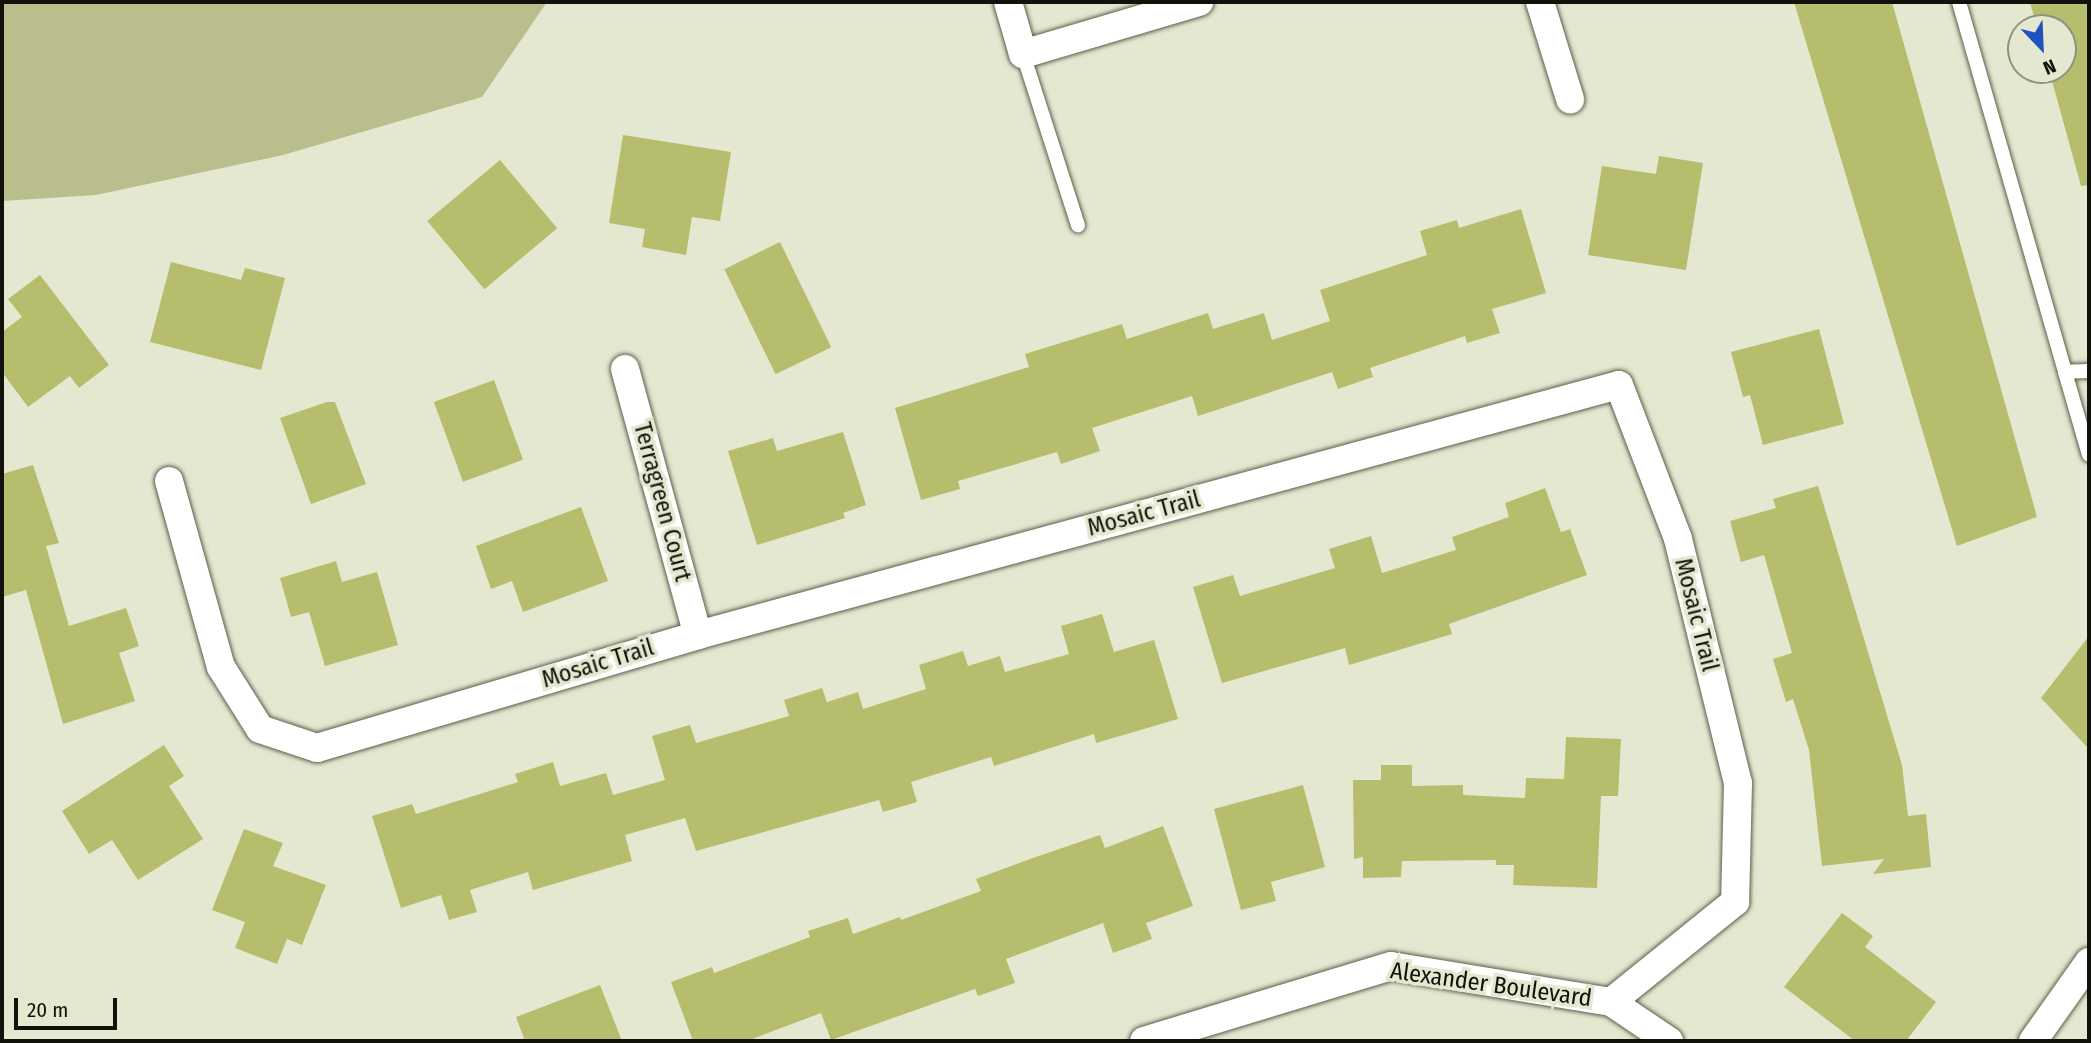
<!DOCTYPE html>
<style>
body{margin:0}
#map{position:relative;width:2091px;height:1043px;overflow:hidden;background:#e5e8d1;font-family:"Fira Sans Condensed",sans-serif}
div>[style]{position:absolute}
[style*='--x']{left:calc(var(--x)*1px);top:calc(var(--y)*1px);width:calc(var(--w)*1px);rotate:calc(var(--a)*1deg)}
.green>*{inset:0;background:#b9be8c}
.building>*{inset:0;background:#b6bd6c;transform-origin:0 0}
.roads{filter:drop-shadow(0 0 2px #5c5f4b) drop-shadow(0 0 2px #5c5f4b)}
.service>*{height:14px;margin:-7px;padding:0 7px;transform-origin:7px;border-radius:7px;background:#fff}
.minor>*{height:28px;margin:-14px;padding:0 14px;transform-origin:14px;border-radius:14px;background:#fff}
span{translate:-50% -50%;white-space:nowrap;text-align:center;line-height:1.15;-webkit-text-stroke:7px #e5e8d1;paint-order:stroke}
.street-label{font-size:24px;color:#11120a}
.frame{position:absolute;inset:0;border:4px solid #11120a;pointer-events:none}
.north{position:absolute;left:2007px;top:14px;width:70px;height:70px;box-sizing:border-box;background:#e5e8d1;border:2px solid #909281;border-radius:50%;rotate:157deg;font-size:19px;font-weight:700;line-height:28px;text-align:center;color:#11120a}
.north::after{content:'';display:block;margin:auto;width:24px;height:32px;background:#1f52bf;clip-path:polygon(50% 0,100% 100%,50% 72%,0 100%)}
.scale{position:absolute;left:14px;top:998px;width:103px;height:32px;box-sizing:border-box;border:4px solid #11120a;border-top:0;padding-left:9px;font-size:21px;line-height:24px;white-space:nowrap;color:#11120a;-webkit-text-stroke:5px #e5e8d1;paint-order:stroke}
</style>
<div id="map">
<div class="green">
<div style="clip-path:polygon(2px 2px,547px 2px,482px 97px,283px 155px,96px 195px,2px 201px)"></div>
</div>
<div class="building">
<div style="clip-path:polygon(1794px 2px,1892px 2px,2037px 517px,1957px 546px)"></div>
<div style="clip-path:polygon(2030px 2px,2089px 2px,2089px 185px,2081px 186px,2049px 70px,2063px 70px,2063px 28px,2037px 28px)"></div>
<div style="clip-path:polygon(623px 135px,731px 152px,720px 221px,692px 217px,686px 255px,642px 247px,645px 229px,609px 223px)"></div>
<div style="clip-path:polygon(1659px 156px,1703px 163px,1686px 270px,1588px 255px,1602px 166px,1656px 174px)"></div>
<div style="left:500px;top:160px;width:89px;height:95px;rotate:50deg"></div>
<div style="clip-path:polygon(1521px 209px,1546px 293px,1492px 309px,1500px 333px,1467px 343px,1465px 336px,1370px 368px,1373px 377px,1338px 389px,1332px 372px,1198px 416px,1192px 396px,1092px 428px,1100px 451px,1061px 464px,1057px 452px,958px 481px,960px 489px,921px 500px,895px 408px,1029px 367px,1025px 354px,1122px 324px,1127px 339px,1208px 313px,1213px 329px,1264px 313px,1272px 340px,1330px 321px,1320px 290px,1427px 255px,1420px 231px,1457px 220px,1459px 228px)"></div>
<div style="left:780px;top:242px;width:117px;height:62px;rotate:64deg"></div>
<div style="clip-path:polygon(171px 262px,241px 280px,245px 268px,285px 278px,261px 370px,150px 342px)"></div>
<div style="clip-path:polygon(40px 275px,109px 365px,79px 388px,70px 376px,28px 407px,2px 372px,2px 332px,22px 317px,8px 299px)"></div>
<div style="clip-path:polygon(1819px 329px,1844px 424px,1763px 445px,1750px 395px,1743px 397px,1731px 352px)"></div>
<div style="left:494px;top:380px;width:85px;height:64px;rotate:70deg"></div>
<div style="clip-path:polygon(327px 402px,335px 402px,366px 484px,311px 504px,280px 418px)"></div>
<div style="clip-path:polygon(843px 432px,866px 505px,843px 513px,845px 518px,757px 545px,728px 451px,773px 438px,777px 451px)"></div>
<div style="clip-path:polygon(33px 465px,59px 543px,46px 546px,69px 626px,126px 608px,139px 646px,119px 653px,135px 701px,63px 724px,26px 590px,2px 597px,2px 474px)"></div>
<div style="clip-path:polygon(1818px 486px,1902px 765px,1908px 816px,1926px 814px,1931px 867px,1873px 874px,1884px 859px,1822px 866px,1809px 750px,1793px 699px,1786px 702px,1773px 659px,1792px 653px,1764px 555px,1741px 562px,1730px 521px,1776px 508px,1773px 499px)"></div>
<div style="clip-path:polygon(1545px 488px,1561px 532px,1570px 529px,1587px 575px,1449px 624px,1452px 634px,1349px 665px,1345px 648px,1222px 683px,1193px 587px,1233px 575px,1240px 596px,1335px 568px,1329px 549px,1371px 536px,1382px 573px,1456px 550px,1452px 537px,1509px 517px,1505px 503px)"></div>
<div style="clip-path:polygon(581px 507px,608px 581px,523px 612px,512px 581px,491px 589px,476px 546px)"></div>
<div style="clip-path:polygon(336px 561px,342px 582px,377px 572px,398px 645px,325px 666px,309px 612px,291px 617px,280px 578px)"></div>
<div style="clip-path:polygon(1102px 614px,1114px 652px,1154px 640px,1178px 719px,1096px 743px,1094px 734px,994px 766px,991px 757px,911px 782px,917px 802px,883px 812px,879px 800px,696px 851px,685px 818px,625px 835px,632px 861px,533px 890px,528px 872px,470px 890px,477px 912px,449px 920px,441px 895px,401px 908px,372px 816px,412px 804px,416px 814px,518px 782px,515px 774px,553px 762px,560px 786px,606px 773px,613px 795px,665px 780px,652px 736px,690px 725px,696px 743px,789px 716px,784px 700px,822px 688px,827px 702px,858px 692px,863px 709px,926px 689px,919px 665px,963px 651px,968px 666px,1000px 656px,1005px 672px,1069px 654px,1061px 626px)"></div>
<div style="clip-path:polygon(2089px 636px,2089px 749px,2041px 698px)"></div>
<div style="clip-path:polygon(1566px 737px,1621px 739px,1618px 796px,1601px 796px,1597px 888px,1513px 885px,1514px 865px,1496px 865px,1496px 860px,1402px 861px,1401px 877px,1363px 878px,1363px 857px,1354px 859px,1353px 780px,1381px 780px,1381px 765px,1412px 765px,1412px 786px,1463px 785px,1463px 795px,1525px 798px,1526px 778px,1564px 779px)"></div>
<div style="clip-path:polygon(164px 745px,184px 776px,169px 786px,203px 839px,138px 880px,112px 840px,89px 854px,62px 811px)"></div>
<div style="clip-path:polygon(1303px 785px,1325px 867px,1271px 882px,1276px 901px,1241px 910px,1214px 809px)"></div>
<div style="clip-path:polygon(1163px 826px,1193px 906px,1146px 923px,1152px 939px,1113px 953px,1103px 923px,1006px 959px,1015px 983px,978px 996px,975px 989px,831px 1040px,821px 1013px,747px 1041px,693px 1041px,671px 982px,712px 967px,714px 973px,810px 937px,808px 931px,848px 918px,853px 934px,900px 917px,901px 920px,981px 891px,976px 879px,1030px 859px,1100px 835px,1105px 848px)"></div>
<div style="clip-path:polygon(244px 829px,283px 843px,273px 866px,326px 885px,302px 945px,287px 939px,277px 964px,235px 948px,245px 922px,212px 910px)"></div>
<div style="clip-path:polygon(1842px 913px,1873px 936px,1865px 947px,1936px 1002px,1906px 1041px,1855px 1041px,1784px 987px)"></div>
<div style="clip-path:polygon(600px 985px,622px 1041px,525px 1041px,516px 1017px)"></div>
</div>
<div class="roads">
<div class="service">
<div style="--x:1959;--y:2;--w:385;--a:74"></div>
<div style="--x:1023;--y:54;--w:180;--a:72.2"></div>
<div style="--x:2089;--y:371;--w:24;--a:178"></div>
<div style="--x:2065;--y:372;--w:86;--a:73.9"></div>
</div>
<div class="minor">
<div style="--x:1008;--y:2;--w:54;--a:73.9"></div>
<div style="--x:1023;--y:54;--w:184;--a:-16.5"></div>
<div style="--x:1540;--y:2;--w:102;--a:72.8"></div>
<div style="--x:625;--y:369;--w:276;--a:74.7"></div>
<div style="--x:169;--y:481;--w:193;--a:74.4"></div>
<div style="--x:221;--y:667;--w:73;--a:57.8"></div>
<div style="--x:260;--y:729;--w:60;--a:18.4"></div>
<div style="--x:317;--y:748;--w:397;--a:-16.5"></div>
<div style="--x:698;--y:635;--w:954;--a:-15.19"></div>
<div style="--x:1619;--y:385;--w:165;--a:69"></div>
<div style="--x:1678;--y:539;--w:251;--a:76.2"></div>
<div style="--x:1738;--y:783;--w:119;--a:91.4"></div>
<div style="--x:1735;--y:902;--w:159;--a:141.1"></div>
<div style="--x:1144;--y:1041;--w:258;--a:-16.9"></div>
<div style="--x:1391;--y:966;--w:223;--a:9.3"></div>
<div style="--x:1611;--y:1002;--w:70;--a:33.9"></div>
<div style="--x:2033;--y:1041;--w:97;--a:-54.7"></div>
</div>
</div>
<div class="street-label">
<span style="left:662px;top:502px;rotate:75deg">Terragreen Court</span>
<span style="left:1144px;top:514px;rotate:-15deg">Mosaic Trail</span>
<span style="left:1696px;top:615px;rotate:76deg">Mosaic Trail</span>
<span style="left:598px;top:664px;rotate:-17deg">Mosaic Trail</span>
<span style="left:1491px;top:985px;rotate:8deg">Alexander Boulevard</span>
</div>
<div class="frame"></div>
<div class="north">N</div>
<div class="scale">20 m</div>
</div>
